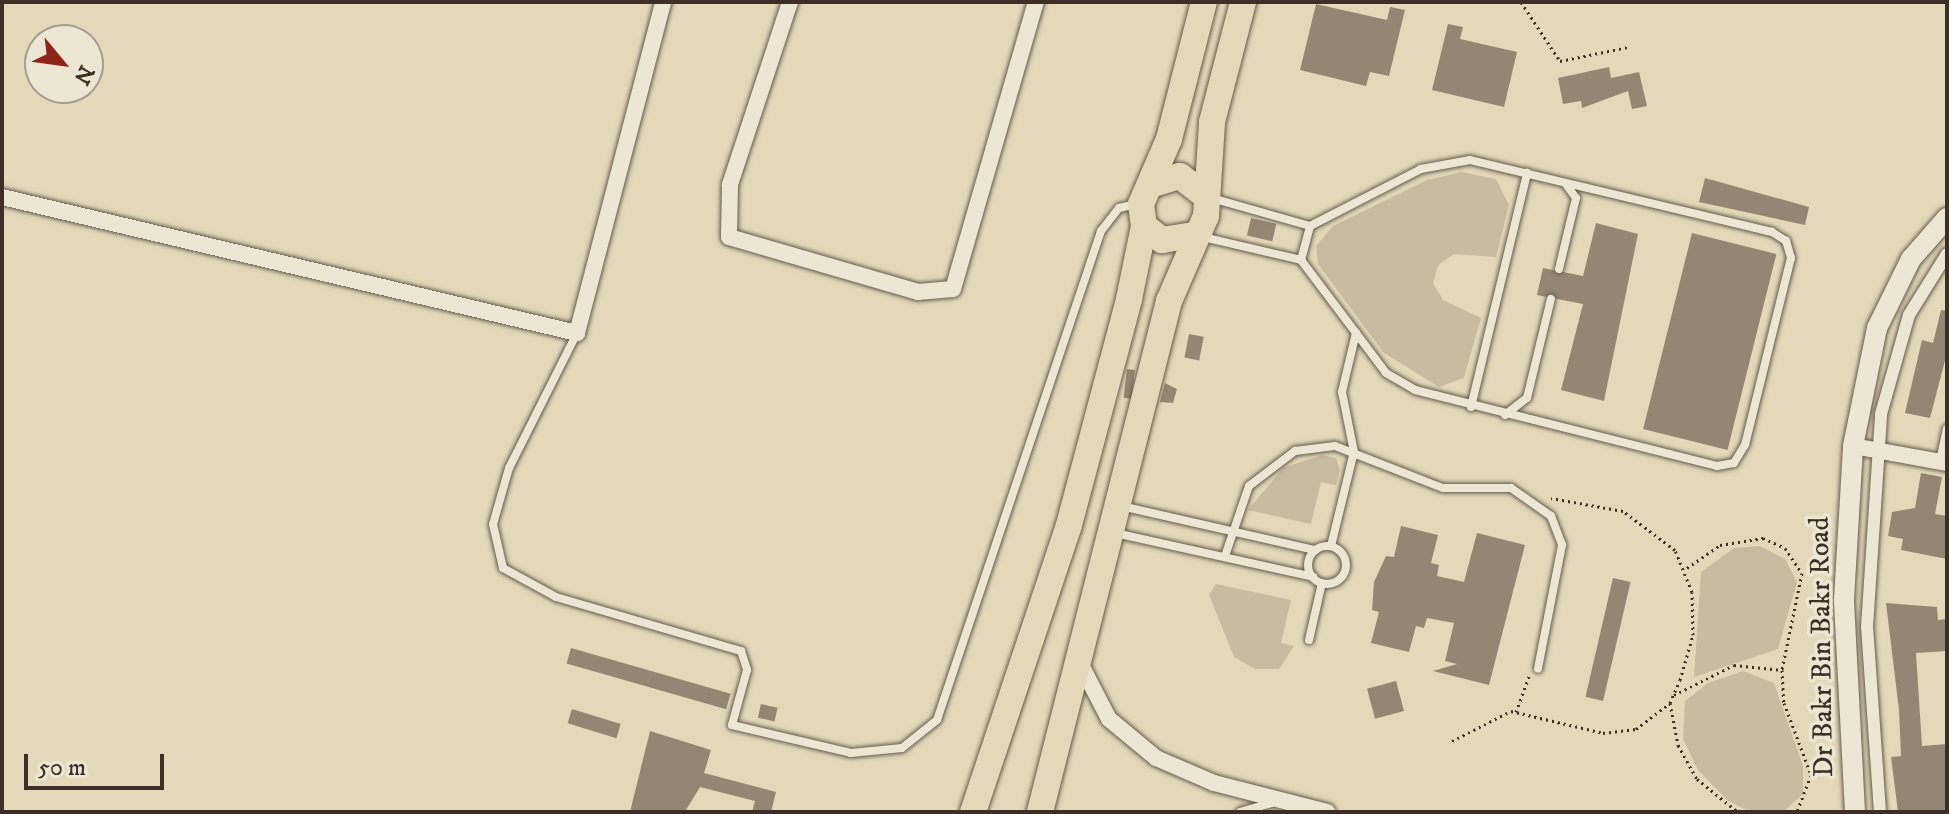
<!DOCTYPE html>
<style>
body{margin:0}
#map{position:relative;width:1949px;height:814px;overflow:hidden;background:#e3d9ba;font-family:"IM FELL DW Pica",serif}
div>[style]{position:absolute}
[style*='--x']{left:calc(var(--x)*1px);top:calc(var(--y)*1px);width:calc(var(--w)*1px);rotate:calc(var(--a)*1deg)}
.green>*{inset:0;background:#c7bca1}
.building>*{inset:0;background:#938773;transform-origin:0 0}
.path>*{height:3px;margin-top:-1.5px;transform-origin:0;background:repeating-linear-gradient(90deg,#3d2f27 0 2px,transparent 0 6px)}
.roads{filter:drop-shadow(0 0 2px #665a4c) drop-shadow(0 0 2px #665a4c)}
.service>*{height:8px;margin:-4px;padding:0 4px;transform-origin:4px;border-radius:4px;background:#ede6d2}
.service>.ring{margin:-4px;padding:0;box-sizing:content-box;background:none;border:8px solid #ede6d2;border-radius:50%}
.pedestrian>*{height:12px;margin:-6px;padding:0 6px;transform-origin:6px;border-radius:6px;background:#ede6d2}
.minor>*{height:16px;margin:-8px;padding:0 8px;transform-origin:8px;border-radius:8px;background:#ede6d2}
.tertiary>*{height:20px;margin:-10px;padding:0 10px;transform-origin:10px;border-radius:10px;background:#ede6d2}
.primary>*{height:26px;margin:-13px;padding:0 13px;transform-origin:13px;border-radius:13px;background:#e3d9ba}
span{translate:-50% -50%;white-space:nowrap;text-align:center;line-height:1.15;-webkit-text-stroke:7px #ede6d2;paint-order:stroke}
.street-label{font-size:28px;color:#3d2f27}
.frame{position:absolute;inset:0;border:4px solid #3d2f27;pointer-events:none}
.north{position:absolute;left:24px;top:24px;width:80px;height:80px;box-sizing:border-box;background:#ede6d2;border:2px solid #a79d8e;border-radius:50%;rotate:119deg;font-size:22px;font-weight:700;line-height:32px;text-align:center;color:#3d2f27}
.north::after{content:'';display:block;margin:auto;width:28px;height:36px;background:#8f2418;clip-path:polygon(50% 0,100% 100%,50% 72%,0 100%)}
.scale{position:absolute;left:24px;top:754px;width:140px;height:36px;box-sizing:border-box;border:4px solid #3d2f27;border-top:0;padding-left:10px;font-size:24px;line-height:28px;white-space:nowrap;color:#3d2f27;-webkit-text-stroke:6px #ede6d2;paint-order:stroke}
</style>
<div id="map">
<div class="green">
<div style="clip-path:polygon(1462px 172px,1496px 179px,1509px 205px,1496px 257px,1454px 254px,1438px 265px,1433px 283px,1443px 300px,1481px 318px,1464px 378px,1439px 387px,1384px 353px,1318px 264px,1316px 246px,1333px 226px,1427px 180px)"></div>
<div style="clip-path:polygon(1322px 455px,1336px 458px,1340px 470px,1336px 485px,1321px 482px,1311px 524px,1248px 510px,1283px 468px)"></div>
<div style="clip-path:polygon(1760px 546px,1785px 559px,1797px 582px,1778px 649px,1694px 677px,1701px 572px,1734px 548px)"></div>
<div style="clip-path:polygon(1216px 584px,1291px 600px,1281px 643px,1294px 646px,1279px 669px,1255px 669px,1234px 657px,1209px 595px)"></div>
<div style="clip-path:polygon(1743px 671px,1774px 683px,1803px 766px,1803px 794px,1783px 812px,1751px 812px,1728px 801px,1698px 770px,1683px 739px,1685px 701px,1708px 683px)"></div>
</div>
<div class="building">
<div style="clip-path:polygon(1316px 4px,1387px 20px,1390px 7px,1405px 10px,1389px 76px,1370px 72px,1366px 86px,1300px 70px)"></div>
<div style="clip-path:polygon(1448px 24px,1463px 27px,1460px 39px,1517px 52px,1504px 107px,1432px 90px)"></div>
<div style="clip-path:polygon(1609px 67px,1611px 78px,1639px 72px,1647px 106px,1632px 109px,1628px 91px,1582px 108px,1581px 101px,1563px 104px,1558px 78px)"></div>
<div style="clip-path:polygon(1705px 178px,1809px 207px,1805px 225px,1699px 202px)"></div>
<div style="left:1251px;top:218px;width:26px;height:18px;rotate:13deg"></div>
<div style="clip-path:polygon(1596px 223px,1638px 234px,1604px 401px,1561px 390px,1583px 304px,1537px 295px,1543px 268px,1583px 276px)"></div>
<div style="left:1692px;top:233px;width:87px;height:202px;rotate:14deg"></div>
<div style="clip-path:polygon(1941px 310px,1947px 311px,1947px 353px,1930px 418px,1905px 413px,1922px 340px,1933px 343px)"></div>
<div style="left:1189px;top:334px;width:15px;height:24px;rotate:11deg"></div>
<div style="left:1127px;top:369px;width:8px;height:29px;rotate:7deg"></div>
<div style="clip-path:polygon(1165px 383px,1177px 389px,1173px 403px,1160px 402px)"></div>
<div style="clip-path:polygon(1921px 473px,1942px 477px,1935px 514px,1947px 516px,1947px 559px,1901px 550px,1903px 539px,1888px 536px,1892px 512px,1915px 508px)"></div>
<div style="clip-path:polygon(1401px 526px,1438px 535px,1431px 563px,1439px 565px,1437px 576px,1464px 582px,1477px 533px,1525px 545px,1489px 685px,1433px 671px,1457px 664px,1445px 661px,1454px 623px,1427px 618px,1424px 628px,1416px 626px,1409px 652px,1371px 643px,1379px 612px,1372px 610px,1374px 582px,1386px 556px,1394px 557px)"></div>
<div style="left:1613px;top:578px;width:18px;height:122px;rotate:13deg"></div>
<div style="clip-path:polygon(1886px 603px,1937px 607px,1938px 620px,1947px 619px,1947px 651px,1916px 653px,1922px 746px,1947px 744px,1947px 812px,1898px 812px,1891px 757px,1901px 756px,1899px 710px)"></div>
<div style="left:571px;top:648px;width:166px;height:16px;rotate:16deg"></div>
<div style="left:1396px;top:681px;width:31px;height:30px;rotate:75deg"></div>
<div style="left:761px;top:704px;width:17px;height:14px;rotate:13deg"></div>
<div style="left:572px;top:709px;width:51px;height:15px;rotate:17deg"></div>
<div style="clip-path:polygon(650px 731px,711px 750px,704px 773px,776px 792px,771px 812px,752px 812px,755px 801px,700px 787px,686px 810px,630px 812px)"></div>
</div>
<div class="path">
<div style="--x:1521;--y:2;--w:71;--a:56.5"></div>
<div style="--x:1560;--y:61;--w:69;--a:-11.6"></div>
<div style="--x:1687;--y:568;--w:40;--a:-34.9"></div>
<div style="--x:1720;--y:545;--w:44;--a:-9.2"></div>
<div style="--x:1763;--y:538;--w:24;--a:24"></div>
<div style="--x:1785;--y:548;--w:30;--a:56"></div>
<div style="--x:1802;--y:573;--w:99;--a:101.7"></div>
<div style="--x:1782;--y:670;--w:33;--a:87"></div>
<div style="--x:1784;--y:703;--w:77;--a:69.4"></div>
<div style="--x:1811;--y:775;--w:40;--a:111"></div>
<div style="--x:1674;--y:695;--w:67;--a:-26.6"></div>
<div style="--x:1734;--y:665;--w:48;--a:5.9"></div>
<div style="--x:1670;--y:703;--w:43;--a:79.2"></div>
<div style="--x:1678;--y:745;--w:39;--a:61"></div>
<div style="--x:1697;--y:779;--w:53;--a:38.8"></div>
<div style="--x:1516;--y:712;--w:38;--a:-70"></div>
<div style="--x:1452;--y:741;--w:66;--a:-27"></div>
<div style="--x:1511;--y:711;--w:95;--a:13.4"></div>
<div style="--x:1603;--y:733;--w:33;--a:-7"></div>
<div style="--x:1636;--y:729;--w:43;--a:-37.4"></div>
<div style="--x:1670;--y:703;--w:25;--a:-67"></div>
<div style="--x:1680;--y:680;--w:47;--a:-73.9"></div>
<div style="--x:1693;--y:635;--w:43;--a:-91.3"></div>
<div style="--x:1692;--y:592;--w:45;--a:-112"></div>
<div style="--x:1675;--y:550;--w:65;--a:-143.1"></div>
<div style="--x:1623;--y:511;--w:73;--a:-169.8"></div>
</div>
<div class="roads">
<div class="service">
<div style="--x:1203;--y:237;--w:101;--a:13.2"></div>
<div style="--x:1301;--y:260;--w:141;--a:53"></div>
<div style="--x:1386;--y:373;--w:34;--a:30"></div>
<div style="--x:1415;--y:390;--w:311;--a:14.1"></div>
<div style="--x:1717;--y:466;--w:17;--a:-10"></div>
<div style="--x:1734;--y:463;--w:21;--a:-59"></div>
<div style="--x:1745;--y:445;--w:193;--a:-76.2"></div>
<div style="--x:1791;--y:258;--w:18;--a:-106"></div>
<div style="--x:1786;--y:241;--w:17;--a:-147"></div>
<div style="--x:1772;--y:232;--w:310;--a:-166.6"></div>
<div style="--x:1470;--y:160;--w:50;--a:169.6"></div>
<div style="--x:1421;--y:169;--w:125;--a:152.8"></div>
<div style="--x:1310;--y:226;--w:103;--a:-164.2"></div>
<div style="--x:1301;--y:260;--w:35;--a:-75"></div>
<div style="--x:1559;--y:269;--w:73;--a:-76.5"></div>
<div style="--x:1576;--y:198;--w:17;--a:-126"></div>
<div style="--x:577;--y:333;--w:151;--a:116.7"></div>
<div style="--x:509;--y:468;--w:58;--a:105.9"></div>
<div style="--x:493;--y:524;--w:45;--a:77.2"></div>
<div style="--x:503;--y:568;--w:60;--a:28.7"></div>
<div style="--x:556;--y:597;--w:193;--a:16.3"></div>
<div style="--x:741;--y:651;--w:20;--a:72"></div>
<div style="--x:747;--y:670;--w:57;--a:105.3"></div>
<div style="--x:732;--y:725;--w:122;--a:13.2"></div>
<div style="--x:851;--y:753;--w:51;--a:-5.6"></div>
<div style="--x:902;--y:748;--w:45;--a:-38.7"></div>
<div style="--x:937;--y:720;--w:516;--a:-71.46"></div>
<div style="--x:1101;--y:231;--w:29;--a:-52"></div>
<div style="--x:1119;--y:208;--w:17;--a:-13"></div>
<div style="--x:1471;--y:407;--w:241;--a:-76.5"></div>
<div style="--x:1505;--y:415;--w:28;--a:-38"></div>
<div style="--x:1527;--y:398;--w:102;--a:-76.4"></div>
<div style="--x:1940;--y:461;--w:33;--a:-78"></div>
<div style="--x:1121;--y:506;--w:199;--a:12.8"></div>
<div style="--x:1115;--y:533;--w:203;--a:12.5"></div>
<div style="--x:1331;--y:546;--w:97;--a:-76.3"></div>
<div style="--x:1354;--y:452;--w:61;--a:-101.3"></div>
<div style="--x:1342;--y:392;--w:61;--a:-76.7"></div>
<div class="ring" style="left:1308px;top:546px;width:30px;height:30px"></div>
<div style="--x:1225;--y:556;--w:74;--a:-71.1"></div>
<div style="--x:1249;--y:486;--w:58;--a:-37.3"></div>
<div style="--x:1295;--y:451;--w:40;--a:-7.1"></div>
<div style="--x:1335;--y:446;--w:116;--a:21.3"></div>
<div style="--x:1443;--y:488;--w:68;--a:0"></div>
<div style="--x:1511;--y:488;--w:49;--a:35"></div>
<div style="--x:1551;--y:516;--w:31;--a:69"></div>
<div style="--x:1562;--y:545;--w:126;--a:101"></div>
<div style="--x:1309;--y:640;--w:58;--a:-77.2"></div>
<div style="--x:1240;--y:812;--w:33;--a:-16"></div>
</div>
<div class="pedestrian">
<div style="--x:1880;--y:812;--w:185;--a:-94"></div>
<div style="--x:1867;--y:627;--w:213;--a:-86.2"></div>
<div style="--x:1881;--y:414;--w:103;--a:-74.2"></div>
<div style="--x:1909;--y:315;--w:72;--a:-58.1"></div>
</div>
<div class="minor">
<div style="--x:790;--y:2;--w:193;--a:108.2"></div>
<div style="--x:730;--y:185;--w:52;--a:91.1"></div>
<div style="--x:729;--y:237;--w:197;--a:16.2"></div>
<div style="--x:918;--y:292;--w:35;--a:-5"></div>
<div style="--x:953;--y:289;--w:299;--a:-73.9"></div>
<div style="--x:2;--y:197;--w:591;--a:13.31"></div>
<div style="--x:577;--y:333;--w:342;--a:-75.4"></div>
<div style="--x:1853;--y:446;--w:96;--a:10.3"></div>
<div style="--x:1081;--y:665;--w:61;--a:62.6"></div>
<div style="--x:1109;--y:719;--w:61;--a:39.7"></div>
<div style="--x:1156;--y:758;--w:63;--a:23.3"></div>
<div style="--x:1214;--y:783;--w:117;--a:14.4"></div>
</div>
<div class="tertiary">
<div style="--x:1855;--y:812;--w:213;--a:-93"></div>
<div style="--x:1844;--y:599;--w:153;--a:-86.6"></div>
<div style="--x:1853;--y:446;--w:120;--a:-78.5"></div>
<div style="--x:1877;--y:328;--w:77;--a:-63.8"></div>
<div style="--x:1911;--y:259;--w:55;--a:-48.7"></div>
</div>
<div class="primary">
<div style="--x:1150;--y:185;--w:31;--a:-17"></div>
<div style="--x:1180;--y:176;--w:31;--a:38"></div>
<div style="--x:1144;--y:226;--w:23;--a:38"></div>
<div style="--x:1162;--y:240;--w:33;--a:-9"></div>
<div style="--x:973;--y:812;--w:303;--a:-71.5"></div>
<div style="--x:1069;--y:525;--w:234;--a:-75.1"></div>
<div style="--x:1129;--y:299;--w:75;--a:-78.4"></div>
<div style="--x:1144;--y:226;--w:22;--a:-98"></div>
<div style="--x:1141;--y:204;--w:71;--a:-66.7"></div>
<div style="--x:1169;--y:139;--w:141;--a:-75.7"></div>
<div style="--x:1040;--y:812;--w:527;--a:-75.83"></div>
<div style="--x:1169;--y:301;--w:93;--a:-66.5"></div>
<div style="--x:1206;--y:216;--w:94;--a:-86.3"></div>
<div style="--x:1212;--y:122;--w:124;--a:-75.5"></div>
</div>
</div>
<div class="street-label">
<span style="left:1822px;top:647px;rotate:-91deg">Dr Bakr Bin Bakr Road</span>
</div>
<div class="frame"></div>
<div class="north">N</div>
<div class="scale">50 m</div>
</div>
